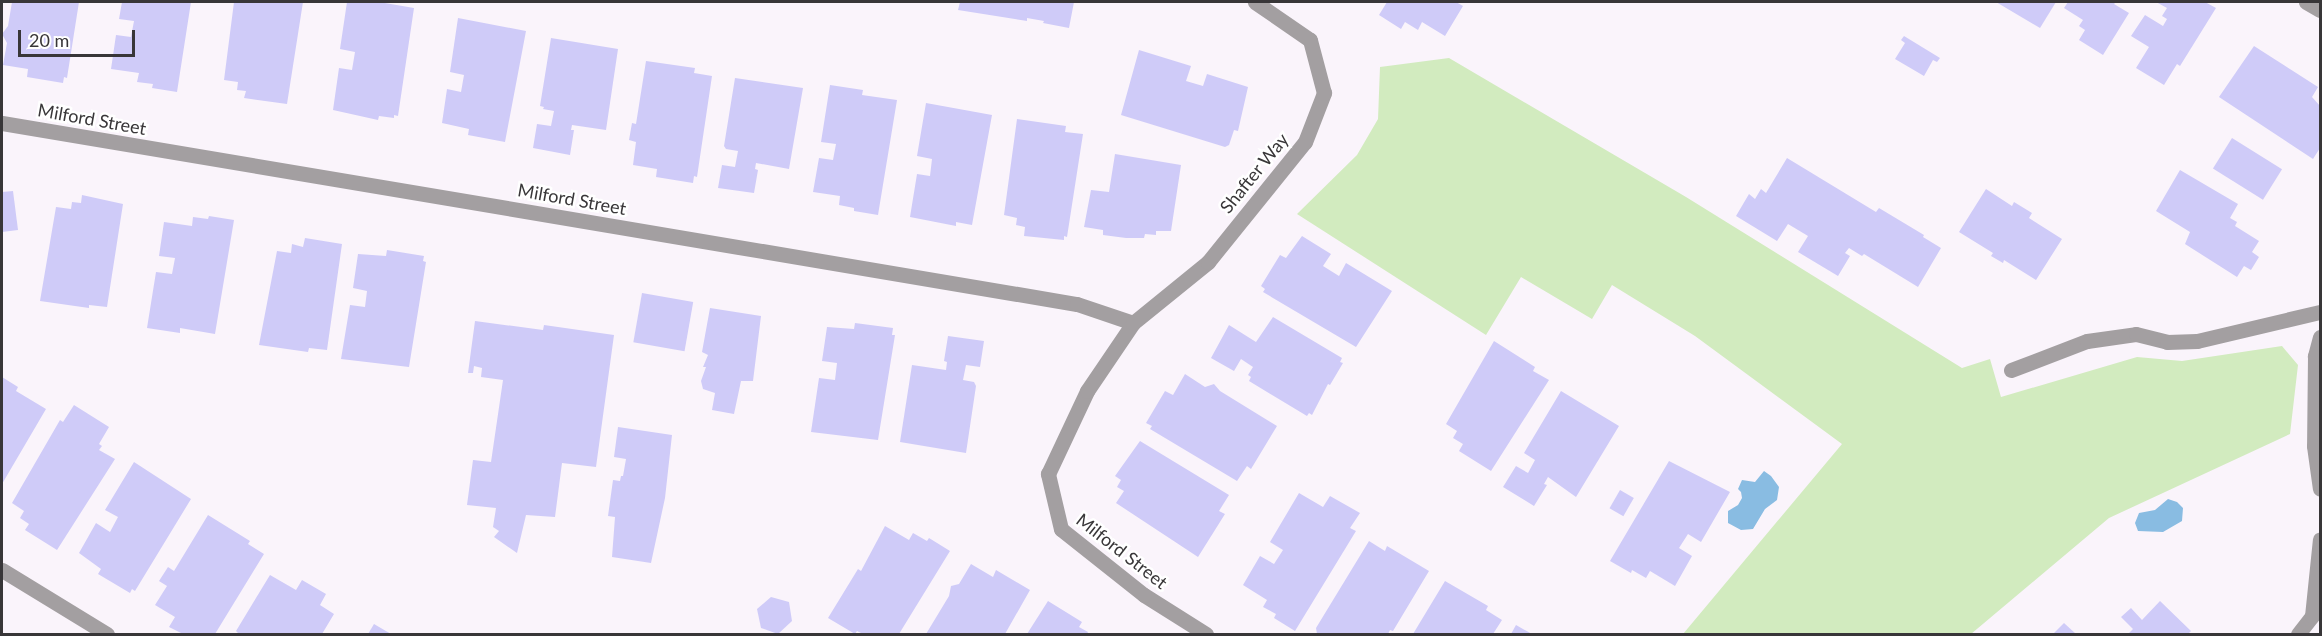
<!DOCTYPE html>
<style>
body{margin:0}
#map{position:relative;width:2322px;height:636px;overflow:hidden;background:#faf4fb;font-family:Lato,sans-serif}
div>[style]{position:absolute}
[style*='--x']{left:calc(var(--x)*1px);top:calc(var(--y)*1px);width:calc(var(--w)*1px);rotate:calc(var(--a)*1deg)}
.green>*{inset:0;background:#d2ebbf}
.water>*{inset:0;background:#89bce2}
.building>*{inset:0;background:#cfcbf8;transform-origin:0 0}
.street>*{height:15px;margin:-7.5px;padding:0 7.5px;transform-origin:7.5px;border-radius:7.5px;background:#a39fa1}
span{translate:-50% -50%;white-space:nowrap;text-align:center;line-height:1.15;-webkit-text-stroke:5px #fff;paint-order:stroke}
.street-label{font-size:18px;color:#383638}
.frame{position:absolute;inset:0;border:3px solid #383638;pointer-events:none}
.scale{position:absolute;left:18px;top:30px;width:117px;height:27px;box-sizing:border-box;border:3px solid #383638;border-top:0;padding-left:8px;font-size:18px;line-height:21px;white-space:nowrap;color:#383638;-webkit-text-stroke:4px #fff;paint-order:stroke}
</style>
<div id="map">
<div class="green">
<div style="clip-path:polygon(1449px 58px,1686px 197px,1962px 368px,1990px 359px,2001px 397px,2137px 357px,2182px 361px,2282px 346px,2298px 365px,2290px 434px,2109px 518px,1971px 634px,1683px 634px,1842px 444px,1695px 336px,1612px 285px,1592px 319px,1521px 277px,1486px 335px,1297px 214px,1357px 155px,1378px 119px,1380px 67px)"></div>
</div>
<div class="water">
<div style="clip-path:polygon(1764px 471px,1771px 476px,1779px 487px,1777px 500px,1765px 509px,1753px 529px,1741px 530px,1728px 523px,1728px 511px,1738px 505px,1742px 498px,1741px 492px,1738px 489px,1742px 480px,1755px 482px)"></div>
<div style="clip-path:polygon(2168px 499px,2177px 502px,2183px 508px,2182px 521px,2163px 532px,2138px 531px,2135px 523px,2139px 513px,2155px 510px)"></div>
</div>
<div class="building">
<div style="clip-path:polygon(12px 2px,79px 2px,67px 78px,64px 77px,63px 83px,27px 77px,28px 69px,3px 65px,7px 43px,2px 34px,8px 26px)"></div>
<div style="clip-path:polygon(122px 2px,191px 2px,177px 92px,152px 88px,153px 84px,137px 82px,139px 73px,111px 69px,116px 35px,131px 37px,134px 21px,119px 19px)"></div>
<div style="clip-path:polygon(234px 2px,303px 2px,287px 104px,244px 98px,246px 91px,237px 90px,238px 82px,224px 80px)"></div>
<div style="clip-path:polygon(347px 2px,379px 2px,414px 8px,398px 116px,394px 115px,394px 118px,379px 116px,378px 120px,333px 110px,339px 68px,352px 70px,355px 52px,340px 49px)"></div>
<div style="clip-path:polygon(960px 2px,1074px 2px,1069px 28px,1043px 23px,1044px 21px,1027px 18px,1027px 21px,958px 10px)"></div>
<div style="clip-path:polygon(1387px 2px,1456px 2px,1463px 6px,1445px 36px,1422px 22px,1418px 30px,1405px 22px,1401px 29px,1379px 15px)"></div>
<div style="clip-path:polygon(1996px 2px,2056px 2px,2040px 28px)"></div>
<div style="clip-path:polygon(2068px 2px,2116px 2px,2114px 4px,2129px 13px,2103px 55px,2079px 40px,2085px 30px,2079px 26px,2083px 20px,2064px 8px)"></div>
<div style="clip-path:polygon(2156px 2px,2205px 2px,2216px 8px,2180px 66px,2177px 64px,2164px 85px,2136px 68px,2149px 47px,2131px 36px,2145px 15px,2163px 26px,2167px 19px,2162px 16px,2167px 8px)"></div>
<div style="clip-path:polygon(458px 18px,526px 31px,505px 142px,468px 135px,469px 129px,442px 123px,447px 89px,461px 92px,464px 75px,450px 72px)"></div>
<div style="clip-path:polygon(1904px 36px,1940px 58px,1937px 62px,1933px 60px,1924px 76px,1895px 59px,1905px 43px,1901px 40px)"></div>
<div style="clip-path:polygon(551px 38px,618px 49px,606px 130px,572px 125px,571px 130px,574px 130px,570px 155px,533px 148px,537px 124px,551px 126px,554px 111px,543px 109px,544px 107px,540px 106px)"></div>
<div style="clip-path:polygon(2254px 46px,2318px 87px,2312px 97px,2320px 106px,2320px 148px,2313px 159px,2219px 97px)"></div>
<div style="clip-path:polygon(1139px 50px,1191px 66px,1186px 81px,1203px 86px,1207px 74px,1248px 87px,1238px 131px,1234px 130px,1229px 145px,1225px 147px,1121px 115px)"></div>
<div style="clip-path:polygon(646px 61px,695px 68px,694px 73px,712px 76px,697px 177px,694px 176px,693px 183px,656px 177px,657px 169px,633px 165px,636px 142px,629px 140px,632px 123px,636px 124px)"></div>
<div style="clip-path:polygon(735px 78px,803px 88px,789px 169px,756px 163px,755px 169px,758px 170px,754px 193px,718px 188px,722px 165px,735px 167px,738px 151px,726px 149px,724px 146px)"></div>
<div style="clip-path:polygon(830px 85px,863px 90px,862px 95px,897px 100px,878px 215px,854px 211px,854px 208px,839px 205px,840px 196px,813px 192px,819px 158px,833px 160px,836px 144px,821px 142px)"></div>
<div style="clip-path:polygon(926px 103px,992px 115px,972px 225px,956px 222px,956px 226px,910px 217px,917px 174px,930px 176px,932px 159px,917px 156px)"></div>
<div style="clip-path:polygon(1017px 119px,1066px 126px,1065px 132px,1083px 134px,1067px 237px,1064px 236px,1064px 240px,1024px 236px,1025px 227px,1016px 225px,1017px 218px,1004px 215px)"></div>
<div style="left:2232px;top:138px;width:59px;height:36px;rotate:32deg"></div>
<div style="clip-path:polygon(1115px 154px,1181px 165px,1171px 231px,1156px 231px,1156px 235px,1145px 234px,1144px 238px,1126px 238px,1103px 235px,1103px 230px,1084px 227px,1091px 190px,1109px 192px)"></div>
<div style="clip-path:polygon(1787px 158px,1876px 212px,1879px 208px,1924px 235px,1923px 237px,1941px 248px,1918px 287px,1864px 254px,1862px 256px,1849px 248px,1845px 253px,1850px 256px,1838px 276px,1798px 252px,1808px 236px,1788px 224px,1777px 241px,1736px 216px,1749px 194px,1755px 199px,1761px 189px,1766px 193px)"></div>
<div style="clip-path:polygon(2180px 170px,2238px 204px,2230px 218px,2237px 222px,2235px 226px,2259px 241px,2252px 252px,2259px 257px,2251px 270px,2244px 266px,2237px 277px,2185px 244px,2190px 232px,2156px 211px)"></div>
<div style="clip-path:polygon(1986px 189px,2012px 206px,2014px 202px,2032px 213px,2029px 218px,2062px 239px,2036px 280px,2004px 260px,2003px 263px,1991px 256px,1993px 253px,1959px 232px)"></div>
<div style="clip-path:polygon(13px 191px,18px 230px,2px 232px,2px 192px)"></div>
<div style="clip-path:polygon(82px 195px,123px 204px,107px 307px,89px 305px,89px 308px,40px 301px,56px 207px,71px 209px,72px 202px,81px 203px)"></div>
<div style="clip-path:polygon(209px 216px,234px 220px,215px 334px,180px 328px,180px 333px,147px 328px,156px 272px,172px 274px,175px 258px,159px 256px,164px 222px,192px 226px,193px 217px,208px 219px)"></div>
<div style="clip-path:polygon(1302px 236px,1331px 254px,1323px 266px,1339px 276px,1346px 263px,1392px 291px,1356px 347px,1263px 292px,1265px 289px,1261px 286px,1280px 255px,1286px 258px)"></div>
<div style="clip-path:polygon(305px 238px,342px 244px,327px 350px,309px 348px,308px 352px,259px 345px,277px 251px,291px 253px,292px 244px,303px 247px)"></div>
<div style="clip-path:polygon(387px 250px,424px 256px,423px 261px,426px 262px,409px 367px,341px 359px,350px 305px,365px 307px,367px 291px,353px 288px,358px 254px,386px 256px)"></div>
<div style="left:642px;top:293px;width:52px;height:50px;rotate:10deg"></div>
<div style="clip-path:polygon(710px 308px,761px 316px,753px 381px,741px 381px,734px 414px,712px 410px,715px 393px,703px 389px,701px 381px,706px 367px,703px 367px,708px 355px,702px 352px)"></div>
<div style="clip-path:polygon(1273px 317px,1342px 358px,1340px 362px,1343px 363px,1330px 385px,1328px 384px,1312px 415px,1309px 413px,1307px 416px,1249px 381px,1251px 377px,1248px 375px,1253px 367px,1241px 359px,1234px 371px,1211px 358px,1229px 325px,1256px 342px)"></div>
<div style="clip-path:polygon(475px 321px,543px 330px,544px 325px,614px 335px,596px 467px,562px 463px,555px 517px,526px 515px,517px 553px,494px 537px,499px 531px,493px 527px,496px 508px,467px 505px,473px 460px,491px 462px,503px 380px,481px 377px,482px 368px,474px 366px,473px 373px,468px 373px)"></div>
<div style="clip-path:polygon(855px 323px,893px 328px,892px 335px,895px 335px,878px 440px,811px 432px,819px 378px,835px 380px,837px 363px,822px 361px,827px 327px,854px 329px)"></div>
<div style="clip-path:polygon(948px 336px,984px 341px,980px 367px,966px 365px,963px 380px,974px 382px,976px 386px,966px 453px,900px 442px,912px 365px,946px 370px,947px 362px,944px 361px)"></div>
<div style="clip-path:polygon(1494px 341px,1535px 367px,1533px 371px,1549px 380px,1491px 471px,1459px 451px,1463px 444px,1453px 438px,1457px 431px,1446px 424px)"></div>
<div style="clip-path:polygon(1185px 374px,1205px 387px,1214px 384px,1220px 391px,1277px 426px,1251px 469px,1247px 466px,1237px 481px,1150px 429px,1152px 426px,1146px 423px,1165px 391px,1173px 395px)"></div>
<div style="clip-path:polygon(2px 377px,18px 387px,16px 391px,46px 409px,2px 484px)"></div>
<div style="clip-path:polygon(1561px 391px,1619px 426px,1576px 497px,1548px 477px,1544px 484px,1547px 485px,1534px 506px,1503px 487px,1516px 466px,1528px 473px,1535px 460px,1524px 453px)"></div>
<div style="clip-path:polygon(74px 405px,109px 427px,99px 444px,102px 446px,99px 450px,115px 459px,57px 550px,25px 530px,29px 524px,20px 518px,24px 511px,12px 503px,60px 420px,63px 422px)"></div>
<div style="clip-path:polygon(618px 427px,672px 435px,665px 498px,651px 563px,612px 557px,615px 517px,608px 516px,613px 480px,620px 481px,621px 476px,623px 476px,626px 459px,614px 457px)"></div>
<div style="clip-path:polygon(1140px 441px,1229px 495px,1219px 511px,1225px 514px,1198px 557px,1116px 503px,1124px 491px,1117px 487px,1121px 480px,1115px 476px)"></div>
<div style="clip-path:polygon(1669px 461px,1730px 492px,1701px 542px,1688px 534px,1679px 548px,1692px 556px,1675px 586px,1650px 571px,1646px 578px,1632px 570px,1631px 573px,1610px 561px)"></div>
<div style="clip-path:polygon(134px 462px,191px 499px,135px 591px,132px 589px,130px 593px,98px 574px,101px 569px,79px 553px,96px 523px,110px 532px,118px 517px,105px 510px)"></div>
<div style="left:1620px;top:490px;width:16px;height:21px;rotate:30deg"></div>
<div style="clip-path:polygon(1299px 493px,1323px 507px,1330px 496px,1360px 513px,1350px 528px,1356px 531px,1295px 631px,1274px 618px,1276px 614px,1263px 607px,1267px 600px,1243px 585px,1260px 556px,1274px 564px,1283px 550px,1270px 542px)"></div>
<div style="clip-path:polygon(208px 515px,250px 541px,248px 544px,264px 554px,215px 634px,183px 634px,169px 627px,175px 617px,155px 605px,167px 586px,159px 581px,168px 567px,174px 571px)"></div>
<div style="clip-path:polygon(885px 526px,909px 540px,913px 533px,927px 541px,929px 538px,950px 551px,899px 634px,863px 634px,857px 631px,855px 634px,828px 618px,858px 569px,861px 571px)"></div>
<div style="clip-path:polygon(1369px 541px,1385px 551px,1387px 546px,1429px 571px,1393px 631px,1390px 630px,1388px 634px,1317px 634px,1316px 628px)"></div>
<div style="clip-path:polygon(971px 564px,993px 577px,996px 570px,1030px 590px,1005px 634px,926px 634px,949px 596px,951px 586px,959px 584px)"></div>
<div style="clip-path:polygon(270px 575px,296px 590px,302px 580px,326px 594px,320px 605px,334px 614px,322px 634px,239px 634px,236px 631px)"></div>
<div style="clip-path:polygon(1445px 581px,1488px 606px,1486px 610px,1502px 620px,1493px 634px,1413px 634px)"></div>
<div style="clip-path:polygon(771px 597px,789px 602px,792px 621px,778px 634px,761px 628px,757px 609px)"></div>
<div style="clip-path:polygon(1048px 601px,1082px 622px,1079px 627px,1088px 632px,1087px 634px,1027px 634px)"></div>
<div style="clip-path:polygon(2160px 601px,2191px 631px,2188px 634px,2128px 634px,2133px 629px,2121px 617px,2131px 608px,2142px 620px)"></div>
<div style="clip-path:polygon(2064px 623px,2076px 634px,2053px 634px)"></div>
<div style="clip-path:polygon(374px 624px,391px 634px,368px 634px)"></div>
<div style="clip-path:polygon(1516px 625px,1532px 634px,1511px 634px)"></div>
</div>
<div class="street">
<div style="--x:2306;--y:2;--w:16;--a:30"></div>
<div style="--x:2;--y:123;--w:1090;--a:9.56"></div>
<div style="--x:1077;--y:304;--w:59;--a:18.7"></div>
<div style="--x:2320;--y:337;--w:20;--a:105"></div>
<div style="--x:2315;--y:356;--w:90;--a:90.6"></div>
<div style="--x:2314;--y:446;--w:43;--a:82.1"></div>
<div style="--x:2011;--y:370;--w:81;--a:-20.9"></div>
<div style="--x:2087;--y:341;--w:49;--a:-8.1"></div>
<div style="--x:2136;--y:334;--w:32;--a:14"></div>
<div style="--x:2167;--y:342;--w:30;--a:-2"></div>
<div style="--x:2197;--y:341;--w:126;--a:-13.3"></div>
<div style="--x:2;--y:570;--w:123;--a:31.4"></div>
<div style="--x:1206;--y:634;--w:73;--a:-147.8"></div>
<div style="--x:1144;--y:595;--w:106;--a:-141.5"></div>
<div style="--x:1061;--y:529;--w:57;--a:-103.3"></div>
<div style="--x:1048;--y:474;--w:92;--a:-64.8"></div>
<div style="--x:1087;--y:391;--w:82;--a:-55.9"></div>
<div style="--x:1133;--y:323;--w:97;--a:-39.1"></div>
<div style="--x:1208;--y:262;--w:154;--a:-51.1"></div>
<div style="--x:1305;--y:142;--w:53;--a:-68.8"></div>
<div style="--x:1324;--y:93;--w:55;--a:-104.8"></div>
<div style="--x:1310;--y:40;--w:67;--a:-145.4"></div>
<div style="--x:2298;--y:634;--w:23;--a:-52"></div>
<div style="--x:2312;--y:616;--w:77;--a:-84.1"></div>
</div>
<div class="street-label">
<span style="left:92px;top:119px;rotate:10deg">Milford Street</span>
<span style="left:1254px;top:173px;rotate:-51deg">Shafter Way</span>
<span style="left:572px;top:199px;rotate:10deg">Milford Street</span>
<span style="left:1122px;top:551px;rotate:38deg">Milford Street</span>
</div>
<div class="frame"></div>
<div class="scale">20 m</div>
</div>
